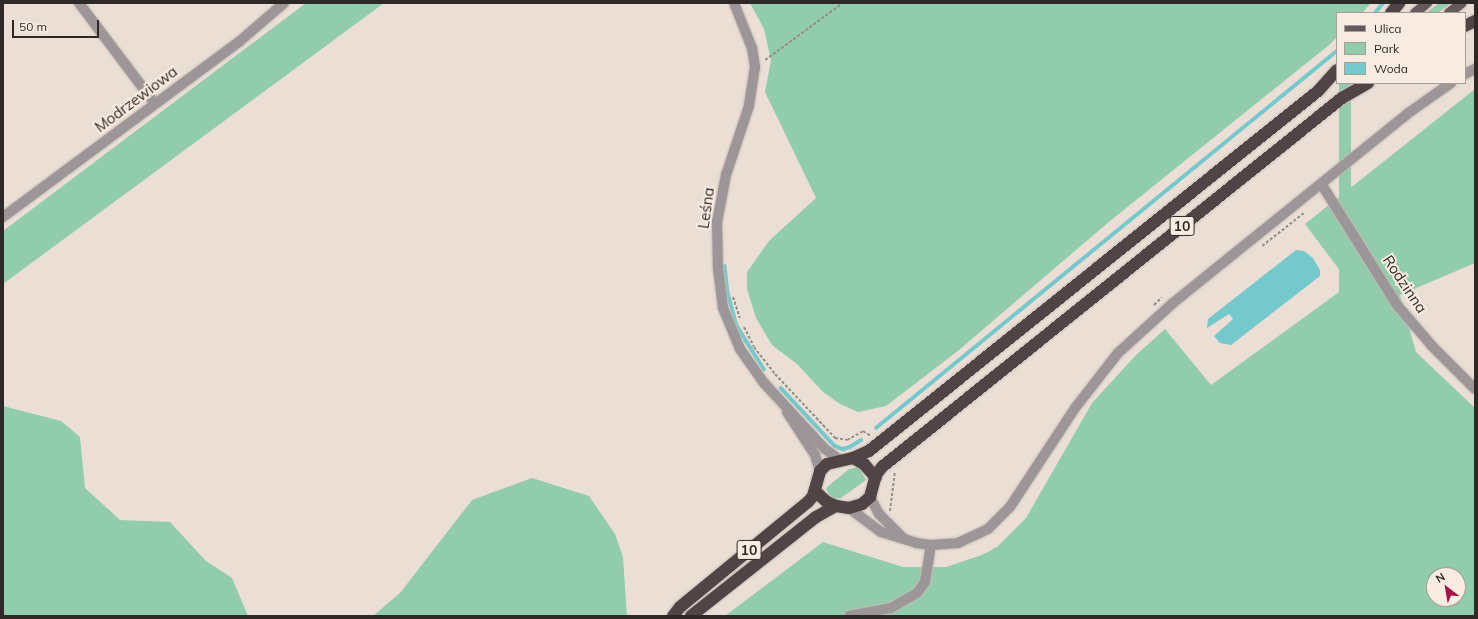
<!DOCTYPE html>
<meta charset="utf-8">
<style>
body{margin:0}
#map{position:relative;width:1478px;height:619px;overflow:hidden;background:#ebdfd5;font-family:Mulish,sans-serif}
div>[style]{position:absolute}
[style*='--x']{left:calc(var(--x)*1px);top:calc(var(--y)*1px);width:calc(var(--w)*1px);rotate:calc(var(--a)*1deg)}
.green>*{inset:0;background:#91ccac;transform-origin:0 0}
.water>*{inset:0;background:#75c8cc}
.stream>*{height:3.5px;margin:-1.75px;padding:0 1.75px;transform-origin:1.75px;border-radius:1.75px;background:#75c8cc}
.path>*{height:2px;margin-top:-1px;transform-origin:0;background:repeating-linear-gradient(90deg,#958c85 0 3px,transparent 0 5px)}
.roads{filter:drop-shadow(0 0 1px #c5bbb2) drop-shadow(0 0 1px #c5bbb2)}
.minor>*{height:10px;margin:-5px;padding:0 5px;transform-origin:5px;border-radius:5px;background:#9d9698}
.major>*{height:10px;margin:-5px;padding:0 5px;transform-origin:5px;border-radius:5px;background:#65595c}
.highway>*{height:12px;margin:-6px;padding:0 6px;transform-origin:6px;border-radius:6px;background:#514447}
span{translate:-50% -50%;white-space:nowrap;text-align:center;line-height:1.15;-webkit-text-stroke:4px #f8ece2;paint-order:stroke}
.shield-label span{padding:1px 3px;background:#f8ece2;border:1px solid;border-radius:3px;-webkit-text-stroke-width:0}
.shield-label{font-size:14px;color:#2e2926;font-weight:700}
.street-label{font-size:15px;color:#2e2926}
.frame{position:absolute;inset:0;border:4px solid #2e2926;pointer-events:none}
.legend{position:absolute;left:1336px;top:12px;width:130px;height:72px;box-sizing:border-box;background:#f8ece2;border:1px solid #a79e97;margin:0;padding:5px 7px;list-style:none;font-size:12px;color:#2e2926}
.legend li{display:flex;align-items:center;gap:8px;height:20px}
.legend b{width:20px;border:1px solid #a79e97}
.north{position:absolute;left:1426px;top:567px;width:40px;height:40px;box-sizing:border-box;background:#f8ece2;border:1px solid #a79e97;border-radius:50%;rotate:329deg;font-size:11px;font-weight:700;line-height:16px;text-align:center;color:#2e2926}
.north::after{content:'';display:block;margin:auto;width:14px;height:18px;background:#a81244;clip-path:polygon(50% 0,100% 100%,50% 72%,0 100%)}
.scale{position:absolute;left:12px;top:20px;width:87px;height:18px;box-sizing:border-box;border:2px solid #2e2926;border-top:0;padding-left:5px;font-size:12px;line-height:14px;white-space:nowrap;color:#2e2926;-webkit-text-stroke:3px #f8ece2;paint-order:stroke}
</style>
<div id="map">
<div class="green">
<div style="clip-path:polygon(306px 3px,384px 3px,3px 284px,3px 231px)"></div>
<div style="clip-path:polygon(750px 3px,1371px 3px,1362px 13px,1337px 13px,1337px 37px,1329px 45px,1110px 221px,959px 350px,886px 406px,858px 412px,840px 404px,823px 392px,797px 364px,772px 345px,756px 318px,747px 289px,747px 272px,769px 241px,816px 198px,765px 92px,771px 60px,764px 29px)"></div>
<div style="clip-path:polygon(1439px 3px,1451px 3px,1438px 13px,1426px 13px)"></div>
<div style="left:1339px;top:83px;width:12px;height:580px"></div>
<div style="clip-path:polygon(evenodd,1475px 89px,1475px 263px,1400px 295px,1416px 352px,1475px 408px,1475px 616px,725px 616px,823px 542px,903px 567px,946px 567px,982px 555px,997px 547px,1026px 518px,1092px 403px,1136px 355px,1165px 329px,1211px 385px,1350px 284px,1305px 224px,1475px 89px,1434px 575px,1458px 575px,1458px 599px,1434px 599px,1434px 575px)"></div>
<div style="clip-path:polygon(3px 406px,61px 421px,80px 437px,85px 488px,120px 520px,170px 522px,206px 561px,232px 578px,248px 616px,3px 616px)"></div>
<div style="clip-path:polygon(859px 467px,866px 480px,841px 498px,831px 499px,826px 488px,849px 469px)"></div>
<div style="clip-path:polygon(532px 478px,589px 496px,615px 534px,623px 557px,627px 616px,373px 616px,400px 593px,472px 500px)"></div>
</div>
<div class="water">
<div style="clip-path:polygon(1296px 250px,1304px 251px,1313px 258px,1320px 270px,1320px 276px,1231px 345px,1220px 343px,1214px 336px,1233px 319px,1229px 314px,1207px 328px,1208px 319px)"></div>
</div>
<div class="stream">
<div style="--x:1375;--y:13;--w:13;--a:-51"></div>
<div style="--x:725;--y:266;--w:27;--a:84"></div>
<div style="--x:728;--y:293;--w:34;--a:75"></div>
<div style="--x:737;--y:326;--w:51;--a:57.9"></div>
<div style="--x:781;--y:388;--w:79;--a:47"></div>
<div style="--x:835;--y:446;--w:9;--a:21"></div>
<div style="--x:843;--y:449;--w:7;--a:-16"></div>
<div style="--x:850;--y:447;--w:13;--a:-32"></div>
<div style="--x:876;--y:428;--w:596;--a:-39.28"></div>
</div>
<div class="path">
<div style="--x:765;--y:60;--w:97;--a:-36.2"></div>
<div style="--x:1262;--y:246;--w:55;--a:-38.3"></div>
<div style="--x:733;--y:297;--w:22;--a:72"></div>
<div style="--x:1154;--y:305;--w:11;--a:-45"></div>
<div style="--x:744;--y:327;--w:22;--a:63"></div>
<div style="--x:754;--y:347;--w:34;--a:52"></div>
<div style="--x:775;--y:374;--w:88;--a:46.8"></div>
<div style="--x:835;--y:438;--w:12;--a:9"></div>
<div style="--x:847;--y:440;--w:18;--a:-29"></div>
<div style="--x:863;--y:431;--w:9;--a:32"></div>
<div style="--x:890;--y:511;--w:40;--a:-82.9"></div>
</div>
<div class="roads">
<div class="minor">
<div style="--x:79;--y:3;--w:126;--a:53"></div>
<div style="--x:734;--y:3;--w:48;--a:68.2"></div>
<div style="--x:752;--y:48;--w:19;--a:81"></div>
<div style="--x:755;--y:67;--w:39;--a:99"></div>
<div style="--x:749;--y:106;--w:73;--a:108.4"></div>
<div style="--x:726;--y:175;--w:48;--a:100.8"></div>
<div style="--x:717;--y:222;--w:46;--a:88.8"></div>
<div style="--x:718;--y:268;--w:40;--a:82.9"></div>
<div style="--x:723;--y:308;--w:44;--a:67.5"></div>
<div style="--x:740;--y:349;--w:42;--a:54.8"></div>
<div style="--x:764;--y:383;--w:90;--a:47.3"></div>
<div style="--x:825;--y:449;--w:17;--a:36"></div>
<div style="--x:1465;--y:74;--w:11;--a:-27"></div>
<div style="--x:1322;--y:185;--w:142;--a:58"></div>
<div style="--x:1397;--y:305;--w:55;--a:49.4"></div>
<div style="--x:1433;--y:347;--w:59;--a:45"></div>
<div style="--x:3;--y:217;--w:295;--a:-36.6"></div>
<div style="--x:240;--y:41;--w:58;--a:-40.8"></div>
<div style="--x:787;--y:412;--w:51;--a:56.9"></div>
<div style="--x:815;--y:455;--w:17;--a:73"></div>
<div style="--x:870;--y:497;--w:19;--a:62"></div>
<div style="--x:879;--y:514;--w:34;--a:45"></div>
<div style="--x:849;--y:508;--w:40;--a:37"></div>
<div style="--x:881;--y:532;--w:37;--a:17"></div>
<div style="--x:916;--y:543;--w:15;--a:8"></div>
<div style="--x:931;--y:545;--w:27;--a:-4"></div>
<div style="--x:958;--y:543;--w:33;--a:-25"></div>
<div style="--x:988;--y:529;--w:31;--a:-45"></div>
<div style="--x:1010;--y:507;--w:118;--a:-56.7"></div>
<div style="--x:1075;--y:408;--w:70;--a:-52"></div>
<div style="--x:1118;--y:353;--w:74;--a:-42.3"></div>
<div style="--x:1173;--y:303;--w:301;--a:-38.9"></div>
<div style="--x:1407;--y:114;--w:54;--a:-35.2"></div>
<div style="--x:849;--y:616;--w:43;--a:-10.8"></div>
<div style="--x:891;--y:608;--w:30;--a:-30"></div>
<div style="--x:917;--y:593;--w:14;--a:-54"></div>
<div style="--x:925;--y:582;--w:37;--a:-81"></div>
</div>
<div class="major">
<div style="--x:1415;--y:13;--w:16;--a:-40"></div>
<div style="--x:1449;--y:13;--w:16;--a:-38"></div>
</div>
<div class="highway">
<div style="--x:1391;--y:13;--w:13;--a:-51"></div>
<div style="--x:1465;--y:26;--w:11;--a:-27"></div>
<div style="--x:853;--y:458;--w:13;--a:29"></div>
<div style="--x:864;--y:464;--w:18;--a:49"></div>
<div style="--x:815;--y:491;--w:16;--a:43"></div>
<div style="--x:827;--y:502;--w:10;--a:24"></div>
<div style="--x:836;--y:506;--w:13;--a:9"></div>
<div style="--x:849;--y:508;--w:14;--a:-17"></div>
<div style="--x:862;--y:504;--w:11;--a:-41"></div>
<div style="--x:870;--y:497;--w:23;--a:-75"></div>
<div style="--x:876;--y:475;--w:10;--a:-53"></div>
<div style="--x:882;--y:467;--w:590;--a:-38.74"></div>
<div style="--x:1342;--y:98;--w:30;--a:-30"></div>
<div style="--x:673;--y:616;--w:11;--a:-52"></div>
<div style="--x:680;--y:607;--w:166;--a:-39.4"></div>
<div style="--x:808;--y:502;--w:8;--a:-50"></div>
<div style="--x:813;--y:496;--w:26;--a:-74"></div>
<div style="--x:820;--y:471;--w:10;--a:-45"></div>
<div style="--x:827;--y:464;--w:27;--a:-13"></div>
<div style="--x:853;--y:458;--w:17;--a:-24"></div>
<div style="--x:869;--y:451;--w:576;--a:-38.72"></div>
<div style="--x:1318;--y:91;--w:28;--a:-48"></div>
<div style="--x:691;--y:616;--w:159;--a:-38.4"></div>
<div style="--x:816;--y:517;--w:23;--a:-29"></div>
</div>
</div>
<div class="shield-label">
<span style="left:1182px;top:226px">10</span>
<span style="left:749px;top:550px">10</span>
</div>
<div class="street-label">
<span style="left:136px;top:99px;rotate:-37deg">Modrzewiowa</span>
<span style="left:706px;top:208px;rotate:-82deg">Leśna</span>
<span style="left:1405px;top:284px;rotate:56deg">Rodzinna</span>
</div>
<div class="frame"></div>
<ul class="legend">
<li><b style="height:5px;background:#65595c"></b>Ulica</li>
<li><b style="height:11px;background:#91ccac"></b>Park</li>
<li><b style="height:11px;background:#75c8cc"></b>Woda</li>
</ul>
<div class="north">N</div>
<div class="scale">50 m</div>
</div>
